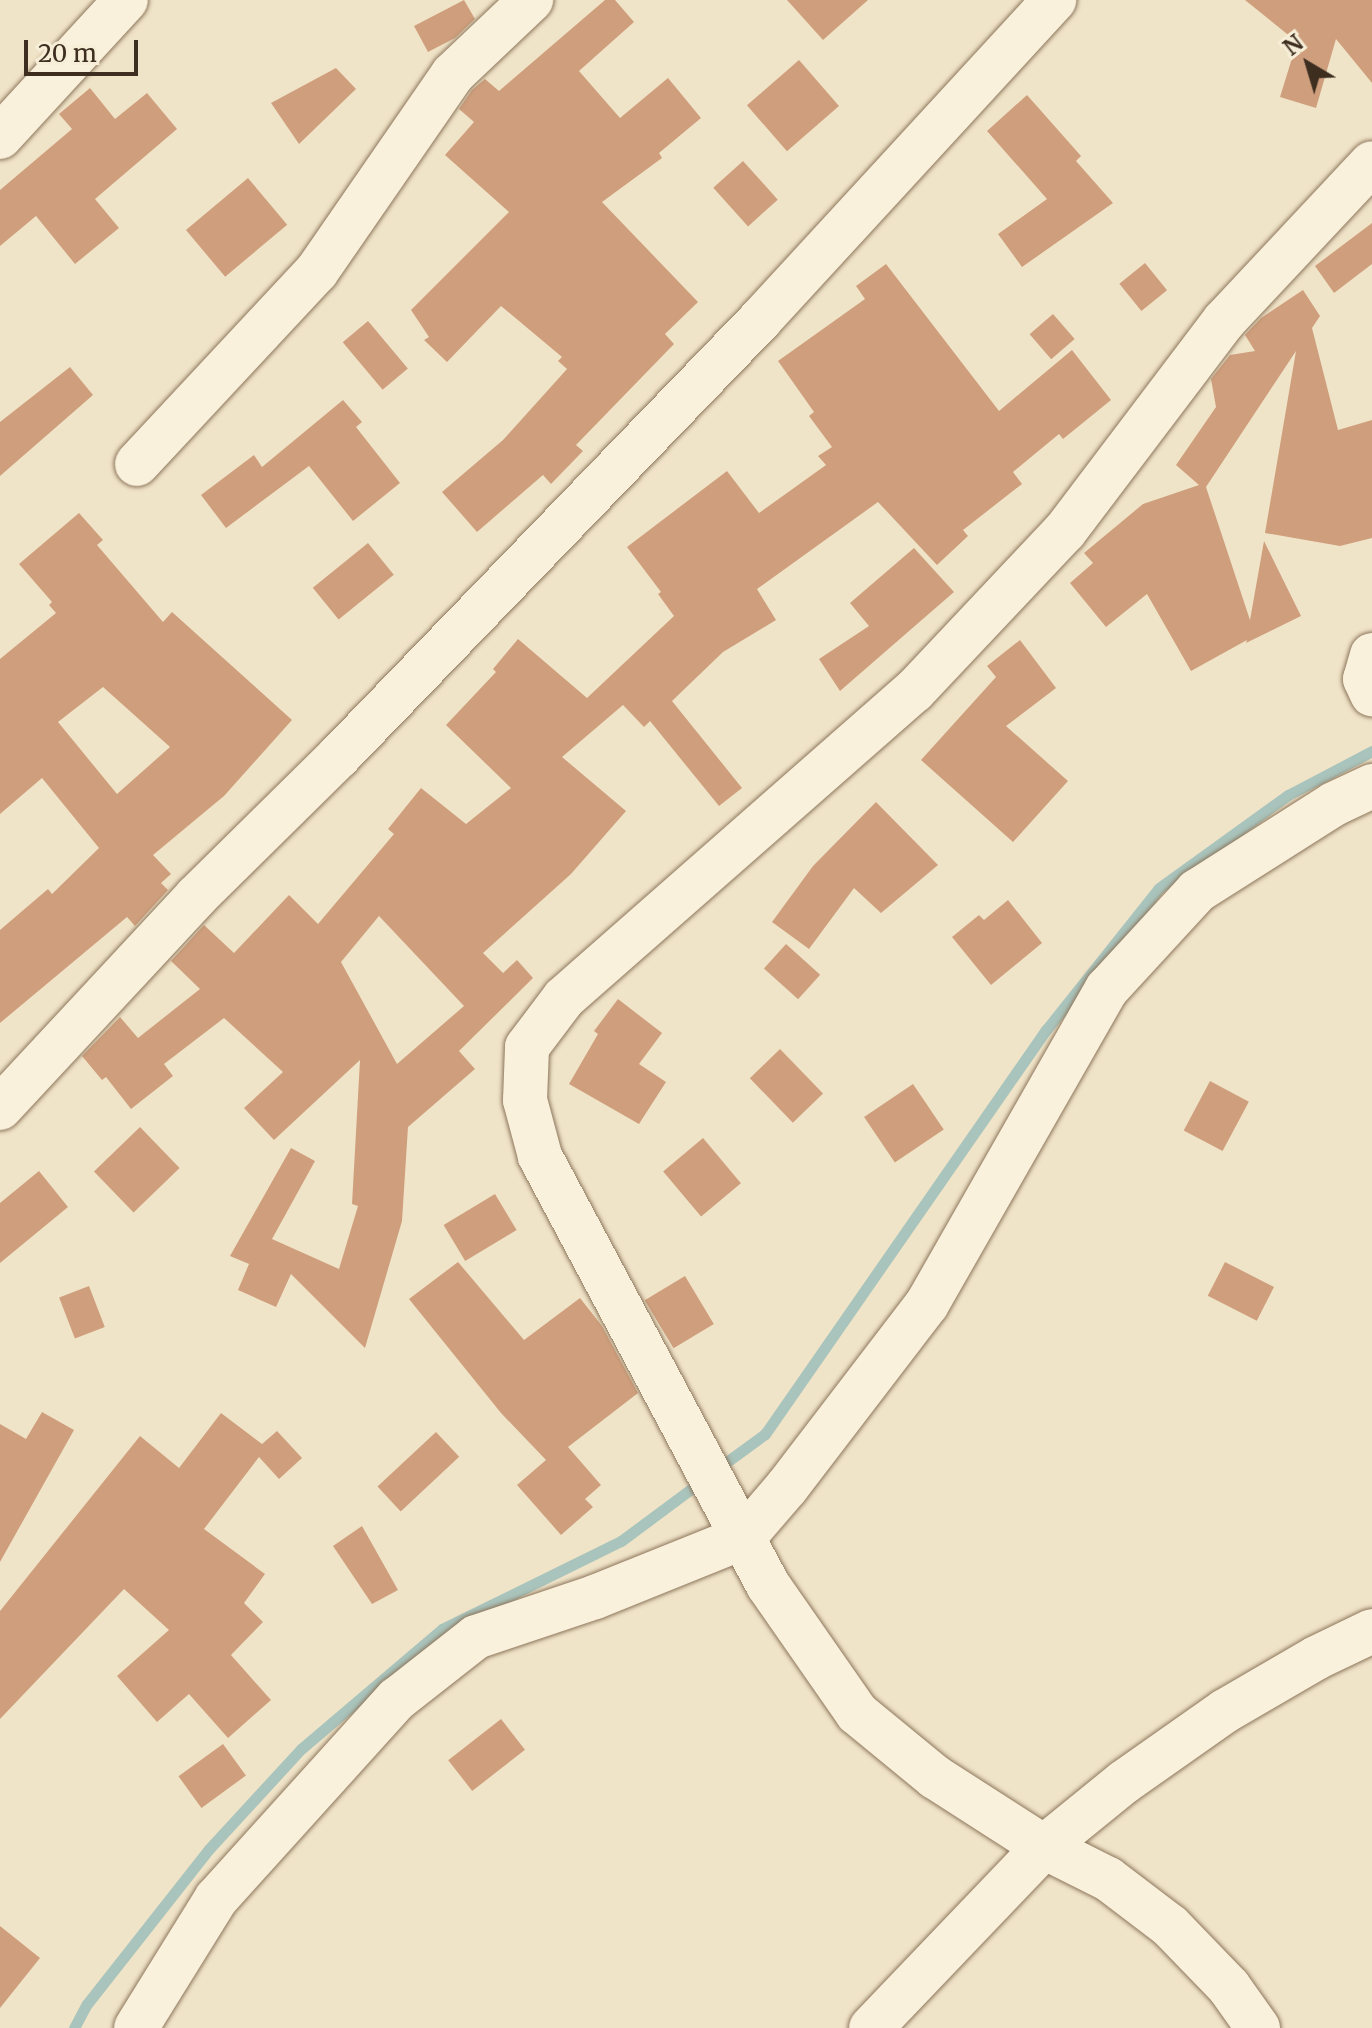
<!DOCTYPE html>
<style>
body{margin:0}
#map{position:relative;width:1372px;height:2028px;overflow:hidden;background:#f0e4c8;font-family:Merriweather,serif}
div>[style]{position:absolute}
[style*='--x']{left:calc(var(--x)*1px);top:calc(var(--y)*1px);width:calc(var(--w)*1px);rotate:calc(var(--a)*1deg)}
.stream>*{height:11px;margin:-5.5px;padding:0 5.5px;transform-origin:5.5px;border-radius:5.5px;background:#a9c4bc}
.building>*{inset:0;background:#cf9f7d;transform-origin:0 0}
.roads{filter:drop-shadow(0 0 2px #8d765c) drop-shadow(0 0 2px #8d765c)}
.minor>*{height:44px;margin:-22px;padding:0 22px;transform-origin:22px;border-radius:22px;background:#faf1dc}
span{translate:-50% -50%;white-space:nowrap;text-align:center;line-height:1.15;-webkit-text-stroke:6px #f7eed8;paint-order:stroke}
.north{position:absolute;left:1268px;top:24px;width:80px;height:80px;-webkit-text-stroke:6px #f7eed8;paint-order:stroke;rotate:322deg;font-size:22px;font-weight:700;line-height:32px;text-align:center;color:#3d2e20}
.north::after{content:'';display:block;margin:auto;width:28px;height:36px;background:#3d2e20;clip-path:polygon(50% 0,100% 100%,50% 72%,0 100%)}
.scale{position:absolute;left:24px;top:40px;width:114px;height:36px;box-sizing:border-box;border:4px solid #3d2e20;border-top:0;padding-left:10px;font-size:24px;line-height:28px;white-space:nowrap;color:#3d2e20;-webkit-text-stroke:6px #f7eed8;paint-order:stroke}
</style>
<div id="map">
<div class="stream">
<div style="--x:717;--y:1469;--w:59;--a:-36.1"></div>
<div style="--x:765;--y:1434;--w:492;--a:-55.2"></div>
<div style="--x:1046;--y:1030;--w:181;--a:-51.5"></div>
<div style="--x:1159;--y:888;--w:159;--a:-35.8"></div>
<div style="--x:1288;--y:795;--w:95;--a:-27.6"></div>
<div style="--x:74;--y:2028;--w:27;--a:-62"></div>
<div style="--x:87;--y:2004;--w:197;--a:-51.8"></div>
<div style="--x:209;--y:1849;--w:136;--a:-47.4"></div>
<div style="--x:301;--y:1749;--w:185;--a:-40.4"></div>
<div style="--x:442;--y:1629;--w:199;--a:-26.2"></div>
<div style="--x:621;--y:1541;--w:102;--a:-36.6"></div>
</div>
<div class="building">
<div style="clip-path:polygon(464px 0,475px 19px,455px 38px,428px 52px,414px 26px)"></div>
<div style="clip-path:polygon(605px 0,615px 0,634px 22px,579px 71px,620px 118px,668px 78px,701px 118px,659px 153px,662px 158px,602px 202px,698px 302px,665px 334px,674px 344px,576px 445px,583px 451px,551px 484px,543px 475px,477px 532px,442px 492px,503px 440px,567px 369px,558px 361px,562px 357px,501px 306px,447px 362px,424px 340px,429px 337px,411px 310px,509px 212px,445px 155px,474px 122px,459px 109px,472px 90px,485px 79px,499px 91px)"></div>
<div style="clip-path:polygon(787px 0,868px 0,823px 40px)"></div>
<div style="clip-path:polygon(1245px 0,1372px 0,1372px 83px,1336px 39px,1316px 108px,1280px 97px,1297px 42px)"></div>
<div style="left:799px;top:60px;width:61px;height:69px;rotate:49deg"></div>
<div style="clip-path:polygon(336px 68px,356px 89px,299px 144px,271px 103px)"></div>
<div style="clip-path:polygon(90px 88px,115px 119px,147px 93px,177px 129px,95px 199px,119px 228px,75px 264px,36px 216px,0 246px,0 190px,72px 129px,59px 114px)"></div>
<div style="clip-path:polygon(1027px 95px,1081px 156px,1076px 161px,1113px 203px,1022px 267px,998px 234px,1047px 199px,987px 131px)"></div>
<div style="left:743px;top:161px;width:52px;height:40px;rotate:48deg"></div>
<div style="left:248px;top:178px;width:61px;height:81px;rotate:50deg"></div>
<div style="clip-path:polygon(1372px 223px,1372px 264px,1334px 293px,1315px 266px)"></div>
<div style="left:1145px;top:263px;width:35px;height:33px;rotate:51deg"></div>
<div style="clip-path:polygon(evenodd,886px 264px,999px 411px,1072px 350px,1111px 400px,1063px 439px,1059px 434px,1013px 472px,1022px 484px,963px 530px,968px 536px,937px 565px,878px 502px,757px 589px,776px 620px,723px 652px,672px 701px,742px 788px,719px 806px,650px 721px,644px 727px,623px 705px,562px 757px,626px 811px,571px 874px,483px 953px,503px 973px,517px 960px,533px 978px,459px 1051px,475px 1069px,408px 1127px,402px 1221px,365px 1348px,291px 1274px,276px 1307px,238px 1290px,249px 1264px,230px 1256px,291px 1148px,315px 1161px,272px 1239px,339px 1269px,358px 1206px,352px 1204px,360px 1060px,274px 1140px,244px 1108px,283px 1072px,224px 1018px,164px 1064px,173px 1076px,131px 1109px,106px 1077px,102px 1080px,82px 1056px,120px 1017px,138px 1038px,200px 989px,171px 961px,204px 925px,234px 953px,289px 895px,318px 924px,394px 834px,388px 829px,421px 788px,466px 824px,511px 788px,446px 725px,496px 672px,493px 669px,518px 639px,587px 698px,674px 616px,658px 594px,661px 592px,627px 547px,727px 471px,759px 513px,826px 465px,818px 456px,832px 447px,809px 416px,814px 412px,778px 361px,865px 299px,856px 286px,886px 264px,379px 916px,464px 1006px,397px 1064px,341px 962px,379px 916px)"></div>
<div style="clip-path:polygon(1303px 290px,1320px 316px,1312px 328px,1338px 430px,1372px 420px,1372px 538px,1340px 546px,1265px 533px,1296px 351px,1206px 487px,1250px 620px,1264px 541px,1301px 616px,1246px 643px,1247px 640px,1191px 671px,1147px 594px,1106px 627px,1070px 583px,1093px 563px,1084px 553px,1143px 504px,1199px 485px,1176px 465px,1216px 407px,1211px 379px,1230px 355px,1255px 351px,1245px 335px,1261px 318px)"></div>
<div style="left:1053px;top:314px;width:33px;height:31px;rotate:49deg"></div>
<div style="left:368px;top:321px;width:62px;height:33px;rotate:50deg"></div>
<div style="clip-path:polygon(70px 367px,93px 395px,0 476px,0 422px)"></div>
<div style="clip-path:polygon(343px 400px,362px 422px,356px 427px,400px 483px,353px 521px,309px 466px,226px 528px,201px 495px,254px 455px,262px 467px)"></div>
<div style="clip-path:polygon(evenodd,79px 513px,103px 540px,97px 545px,163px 622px,172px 612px,292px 720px,224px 796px,153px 855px,171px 874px,161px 883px,168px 890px,135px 926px,127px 917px,0 1023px,0 930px,48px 889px,52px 894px,99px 848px,42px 778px,0 814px,0 659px,56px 613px,49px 605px,52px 602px,19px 564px,79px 513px,103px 687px,170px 747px,117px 794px,58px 722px,103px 687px)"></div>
<div style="left:368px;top:543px;width:41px;height:71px;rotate:51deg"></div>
<div style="clip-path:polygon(914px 548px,954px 592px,840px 691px,819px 659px,869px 626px,850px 603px)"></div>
<div style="clip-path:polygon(1020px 640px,1056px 688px,1006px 726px,1068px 781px,1013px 842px,921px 760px,996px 677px,987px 666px)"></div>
<div style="clip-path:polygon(876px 802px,938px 865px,881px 913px,854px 888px,809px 949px,772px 922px,813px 866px)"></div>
<div style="clip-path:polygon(1008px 900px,1042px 943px,991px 985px,952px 937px,979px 915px,984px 920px)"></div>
<div style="left:786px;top:944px;width:46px;height:33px;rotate:42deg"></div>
<div style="clip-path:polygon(618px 999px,662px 1033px,639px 1064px,666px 1082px,639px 1124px,569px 1084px,598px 1034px,594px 1031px)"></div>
<div style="left:780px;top:1049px;width:62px;height:42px;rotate:46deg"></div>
<div style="left:1210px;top:1081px;width:44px;height:56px;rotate:28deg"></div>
<div style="left:913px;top:1084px;width:55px;height:59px;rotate:56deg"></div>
<div style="left:140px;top:1127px;width:57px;height:64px;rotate:46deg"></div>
<div style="left:703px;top:1138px;width:59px;height:52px;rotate:50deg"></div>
<div style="clip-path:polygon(39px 1171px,68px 1207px,0 1263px,0 1203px)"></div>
<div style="left:495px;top:1194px;width:42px;height:60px;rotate:59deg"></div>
<div style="clip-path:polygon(458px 1262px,524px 1340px,580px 1298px,602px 1326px,638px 1393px,568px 1447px,601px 1485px,585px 1499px,593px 1507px,561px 1535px,517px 1485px,546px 1460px,501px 1413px,409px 1299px)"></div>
<div style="left:1225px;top:1262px;width:55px;height:38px;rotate:27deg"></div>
<div style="left:685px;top:1276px;width:56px;height:47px;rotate:59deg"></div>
<div style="left:89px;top:1286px;width:44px;height:32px;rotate:69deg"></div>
<div style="clip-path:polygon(42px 1412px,74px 1430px,0 1562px,0 1424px,26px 1439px)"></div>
<div style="clip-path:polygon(221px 1413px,262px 1444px,277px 1431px,302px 1458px,279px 1479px,259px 1457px,204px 1529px,265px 1574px,244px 1603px,263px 1622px,231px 1655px,271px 1700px,228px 1738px,189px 1694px,157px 1722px,117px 1676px,169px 1630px,124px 1589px,0 1719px,0 1611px,140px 1436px,179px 1468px)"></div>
<div style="left:436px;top:1432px;width:34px;height:80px;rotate:47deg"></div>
<div style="clip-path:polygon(362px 1526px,398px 1590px,372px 1604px,333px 1546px)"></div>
<div style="left:501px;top:1719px;width:39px;height:67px;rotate:52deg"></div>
<div style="left:223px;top:1744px;width:39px;height:55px;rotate:54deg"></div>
<div style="clip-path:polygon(0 1926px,40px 1958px,0 2008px)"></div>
</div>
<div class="roads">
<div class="minor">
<div style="--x:0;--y:137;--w:186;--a:-47.4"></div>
<div style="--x:137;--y:464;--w:264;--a:-47"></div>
<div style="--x:317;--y:271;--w:239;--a:-55.4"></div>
<div style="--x:453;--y:74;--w:108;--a:-43.5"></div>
<div style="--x:1372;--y:655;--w:25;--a:106"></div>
<div style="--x:1365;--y:679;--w:17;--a:65"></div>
<div style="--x:0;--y:1108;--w:288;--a:-47.1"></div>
<div style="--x:196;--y:897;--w:201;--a:-44.6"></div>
<div style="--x:339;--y:756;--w:606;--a:-46"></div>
<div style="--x:760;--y:320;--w:435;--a:-47.4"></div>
<div style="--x:136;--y:2028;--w:152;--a:-58.2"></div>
<div style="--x:216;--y:1899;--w:270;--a:-47.9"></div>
<div style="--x:397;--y:1699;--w:100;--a:-38.1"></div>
<div style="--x:476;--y:1637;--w:126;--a:-18.6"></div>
<div style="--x:595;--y:1597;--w:161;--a:-21.9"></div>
<div style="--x:744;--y:1537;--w:66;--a:-49.3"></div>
<div style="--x:787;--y:1487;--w:230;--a:-52.6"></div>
<div style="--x:927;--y:1304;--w:363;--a:-60.3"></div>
<div style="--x:1107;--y:989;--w:133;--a:-47.4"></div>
<div style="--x:1197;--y:891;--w:162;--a:-32.4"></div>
<div style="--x:1334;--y:804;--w:42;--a:-25.3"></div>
<div style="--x:871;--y:2028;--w:250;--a:-46.3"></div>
<div style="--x:1044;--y:1847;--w:103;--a:-39.1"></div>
<div style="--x:1124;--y:1782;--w:123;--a:-35.1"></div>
<div style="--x:1225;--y:1711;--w:105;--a:-30.2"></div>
<div style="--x:1316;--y:1658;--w:62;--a:-25.7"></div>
<div style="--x:1258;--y:2028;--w:50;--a:-125.3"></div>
<div style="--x:1229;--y:1987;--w:85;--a:-134"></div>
<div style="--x:1170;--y:1926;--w:78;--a:-142.8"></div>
<div style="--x:1108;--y:1879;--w:72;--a:-153.4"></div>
<div style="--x:1044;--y:1847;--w:130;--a:-147.3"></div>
<div style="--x:935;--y:1777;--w:101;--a:-140.6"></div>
<div style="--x:857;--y:1713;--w:156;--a:-124.8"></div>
<div style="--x:768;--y:1585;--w:486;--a:-118"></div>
<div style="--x:540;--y:1156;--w:58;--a:-105"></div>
<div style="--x:525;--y:1100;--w:53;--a:-87.8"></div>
<div style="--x:527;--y:1047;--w:61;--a:-52.9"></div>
<div style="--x:564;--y:998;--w:466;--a:-41.3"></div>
<div style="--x:914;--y:691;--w:220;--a:-46.7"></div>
<div style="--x:1065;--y:531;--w:263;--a:-52.9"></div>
<div style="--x:1224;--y:321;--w:216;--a:-46.9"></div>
</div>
</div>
<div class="north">N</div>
<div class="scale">20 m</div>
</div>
